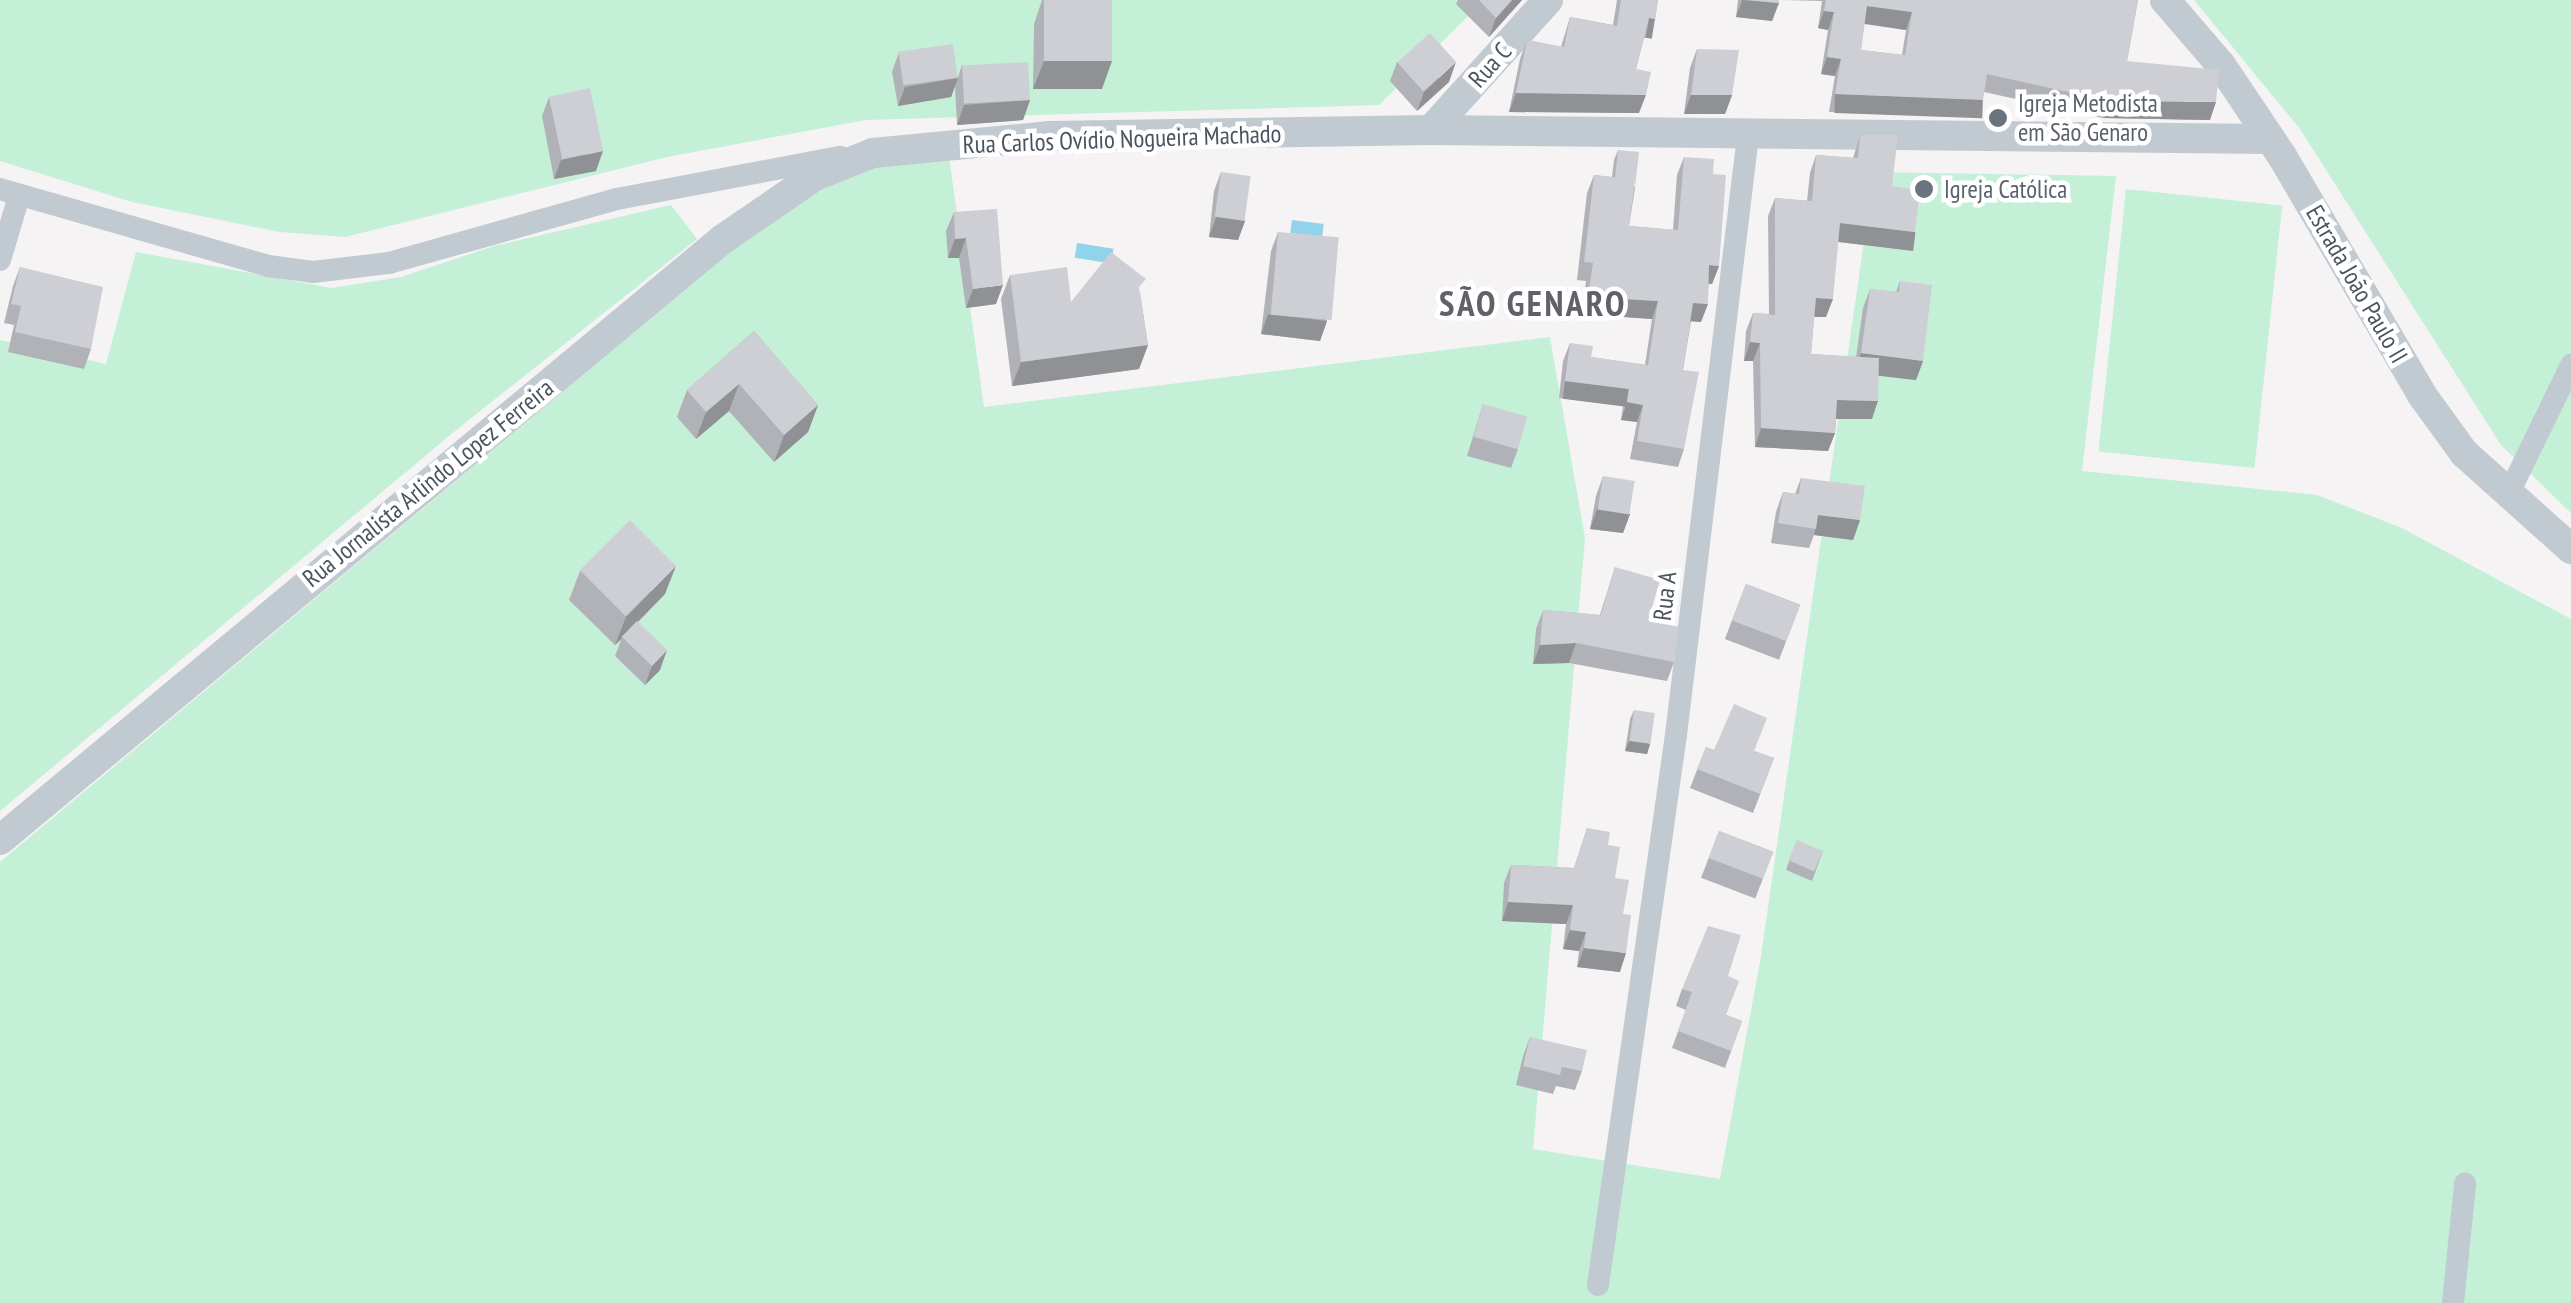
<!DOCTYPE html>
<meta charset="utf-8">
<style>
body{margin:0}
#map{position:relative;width:2571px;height:1303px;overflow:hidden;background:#f5f3f3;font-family:"PT Sans Narrow",sans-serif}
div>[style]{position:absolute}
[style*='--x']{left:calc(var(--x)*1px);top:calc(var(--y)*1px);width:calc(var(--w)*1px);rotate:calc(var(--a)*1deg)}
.green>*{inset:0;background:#c4f0d8;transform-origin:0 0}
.water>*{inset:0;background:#92d3ec;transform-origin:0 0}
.minor>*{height:22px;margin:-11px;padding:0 11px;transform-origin:11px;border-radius:11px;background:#c1c9d1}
.tertiary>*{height:30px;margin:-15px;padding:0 15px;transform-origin:15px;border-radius:15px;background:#c1c9d1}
.wall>*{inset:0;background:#b0b2b7;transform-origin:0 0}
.shaded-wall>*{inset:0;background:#909195;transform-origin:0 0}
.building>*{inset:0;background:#cdcfd5;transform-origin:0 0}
.dots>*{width:28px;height:28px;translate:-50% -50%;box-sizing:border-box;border:5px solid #fff;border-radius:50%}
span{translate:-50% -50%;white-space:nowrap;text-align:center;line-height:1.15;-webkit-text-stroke:9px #fff;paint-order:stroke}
.street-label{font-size:25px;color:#4a5460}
.worship-label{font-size:25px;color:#5b616d}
.left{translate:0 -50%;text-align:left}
.district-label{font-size:35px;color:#5f6268;font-weight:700;letter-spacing:2.5px}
</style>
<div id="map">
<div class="green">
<div style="clip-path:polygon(0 0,1484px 0,1379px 105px,866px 120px,667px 157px,345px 237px,280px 232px,132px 202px,0 161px)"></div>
<div style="clip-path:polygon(2194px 0,2571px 0,2571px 513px,2501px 445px,2300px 129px)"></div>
<div style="clip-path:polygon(949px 157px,984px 407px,1550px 337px,1585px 538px,1533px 1149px,1720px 1179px,1761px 956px,1874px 172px,2116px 176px,2082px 471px,2317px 495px,2402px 528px,2571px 619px,2571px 1303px,0 1303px,0 862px,767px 221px,808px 195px,882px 165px)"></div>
<div style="left:2126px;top:189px;width:157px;height:264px;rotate:6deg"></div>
<div style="clip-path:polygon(671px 205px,697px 239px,460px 427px,0 811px,0 340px,106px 364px,136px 252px,332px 288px,401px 277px,494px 246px)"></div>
</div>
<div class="water">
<div style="left:1292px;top:220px;width:32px;height:13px;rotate:7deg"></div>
<div style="left:1077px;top:243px;width:37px;height:15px;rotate:9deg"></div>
</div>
<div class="minor">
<div style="--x:0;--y:189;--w:279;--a:16"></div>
<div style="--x:268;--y:266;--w:45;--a:7.6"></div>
<div style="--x:313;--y:272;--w:77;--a:-6.8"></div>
<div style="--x:389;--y:263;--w:237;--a:-15.7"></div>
<div style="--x:617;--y:199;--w:227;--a:-10.7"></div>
<div style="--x:0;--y:260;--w:67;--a:-73.5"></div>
<div style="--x:2507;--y:497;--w:147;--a:-64.1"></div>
<div style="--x:1598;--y:1285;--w:556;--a:-81.93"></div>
<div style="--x:1676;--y:735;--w:603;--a:-83.15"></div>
<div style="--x:2453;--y:1303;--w:120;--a:-84.2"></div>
</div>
<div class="tertiary">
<div style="--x:2165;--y:0;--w:86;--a:49.3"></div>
<div style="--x:2221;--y:65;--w:110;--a:56.2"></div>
<div style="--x:2282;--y:156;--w:277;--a:59.6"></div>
<div style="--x:2422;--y:395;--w:72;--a:54.1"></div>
<div style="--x:2464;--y:453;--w:144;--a:41.9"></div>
<div style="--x:1431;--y:130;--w:175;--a:-48"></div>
<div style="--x:0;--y:840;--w:940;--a:-39.74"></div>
<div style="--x:723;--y:239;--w:112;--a:-34.4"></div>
<div style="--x:815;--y:176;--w:62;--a:-21.6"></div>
<div style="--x:873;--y:153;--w:178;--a:-5.5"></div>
<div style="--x:1050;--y:136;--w:381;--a:-0.9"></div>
<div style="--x:1431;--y:130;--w:839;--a:0.61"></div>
</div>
<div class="wall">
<div style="clip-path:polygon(1042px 0,1112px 0,1102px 89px,1033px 89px,1034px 24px)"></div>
<div style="clip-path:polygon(1458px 0,1522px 0,1489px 37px,1456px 4px)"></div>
<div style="clip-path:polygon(1617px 0,1658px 0,1655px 19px,1648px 38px,1644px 38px,1636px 69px,1639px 113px,1509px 112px,1520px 59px,1527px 40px,1561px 47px,1570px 17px,1613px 25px)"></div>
<div style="clip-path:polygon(1738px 0,1779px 0,1772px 21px,1736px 17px)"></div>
<div style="clip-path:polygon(evenodd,1781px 0,2138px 0,2127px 61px,2210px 120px,2103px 118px,1984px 92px,1976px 117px,1829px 112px,1835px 76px,1821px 74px,1828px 30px,1818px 28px,1822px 1px,1781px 0,1864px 24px,1906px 30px,1902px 55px,1861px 50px,1864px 24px)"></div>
<div style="clip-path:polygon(1697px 49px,1732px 95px,1725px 114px,1684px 114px,1690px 68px)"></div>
<div style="clip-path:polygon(899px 52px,958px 77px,962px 65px,1030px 100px,1023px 120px,957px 125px,955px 86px,951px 97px,898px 106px,892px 72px)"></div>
<div style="clip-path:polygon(1397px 62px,1449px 82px,1417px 111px,1390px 81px)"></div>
<div style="clip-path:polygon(549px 97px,596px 171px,554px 179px,542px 116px)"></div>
<div style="clip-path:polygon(1860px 135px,1892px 186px,1915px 232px,1908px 250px,1838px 242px,1826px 317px,1814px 317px,1811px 354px,1856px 357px,1863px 308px,1870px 289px,1896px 292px,1900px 281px,1923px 361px,1916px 380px,1878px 375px,1872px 419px,1836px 419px,1835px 433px,1828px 451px,1755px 447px,1753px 361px,1744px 361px,1746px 331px,1753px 313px,1769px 314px,1768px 216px,1775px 198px,1807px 201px,1810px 173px,1816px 155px,1853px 158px)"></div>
<div style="clip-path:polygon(1618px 150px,1635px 188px,1629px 226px,1673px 230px,1677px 175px,1684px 157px,1713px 174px,1719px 266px,1712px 284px,1709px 284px,1701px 322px,1691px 321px,1683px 370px,1684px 449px,1678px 467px,1630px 459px,1637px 422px,1621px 420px,1623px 406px,1559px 398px,1563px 361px,1570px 343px,1591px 357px,1645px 365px,1652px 319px,1582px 314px,1586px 281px,1577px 280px,1587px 193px,1594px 175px,1612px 177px,1614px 160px)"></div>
<div style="clip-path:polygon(1221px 172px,1245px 221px,1238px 240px,1209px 237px,1214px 191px)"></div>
<div style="clip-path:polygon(954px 212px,996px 304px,966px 308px,959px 258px,948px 258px,946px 231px)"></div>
<div style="clip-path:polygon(1278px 232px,1327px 321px,1320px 341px,1261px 334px,1271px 251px)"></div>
<div style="clip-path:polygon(20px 267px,91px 349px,84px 369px,8px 352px,14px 325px,4px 323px,13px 286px)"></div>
<div style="clip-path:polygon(1010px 275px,1071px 302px,1140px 293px,1148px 345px,1139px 369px,1012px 386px,1001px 299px)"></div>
<div style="clip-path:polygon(754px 331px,818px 405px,808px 432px,774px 462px,729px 411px,696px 439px,677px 417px,687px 390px)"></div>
<div style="clip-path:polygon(1483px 404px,1518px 449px,1511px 468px,1467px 456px)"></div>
<div style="clip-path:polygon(1603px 476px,1630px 514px,1623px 533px,1590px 529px,1596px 496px)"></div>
<div style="clip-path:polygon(1801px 478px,1860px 520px,1853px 540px,1814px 535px,1809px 548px,1771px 543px,1776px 512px,1783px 492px,1795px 494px)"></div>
<div style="clip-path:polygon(1615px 567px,1674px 662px,1667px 681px,1569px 663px,1533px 664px,1536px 629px,1543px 610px,1600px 615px)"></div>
<div style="clip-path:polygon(580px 571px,665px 594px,638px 622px,660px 670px,645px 685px,615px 656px,621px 640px,615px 645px,569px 600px)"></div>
<div style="left:1746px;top:584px;width:58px;height:59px;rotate:21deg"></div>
<div style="clip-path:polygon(1634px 710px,1650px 744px,1647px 754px,1625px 751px,1630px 719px)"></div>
<div style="clip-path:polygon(1706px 747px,1714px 750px,1754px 751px,1774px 758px,1753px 813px,1690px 788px)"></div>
<div style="clip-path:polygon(1587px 828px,1608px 845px,1615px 878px,1623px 914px,1620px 972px,1577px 967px,1579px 951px,1563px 949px,1566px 924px,1502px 921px,1504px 883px,1511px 865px,1574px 868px)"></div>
<div style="left:1719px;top:831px;width:58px;height:50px;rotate:21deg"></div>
<div style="clip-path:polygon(1823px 851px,1812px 881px,1786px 870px,1789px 861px)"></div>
<div style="clip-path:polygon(1728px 976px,1726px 1015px,1742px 1021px,1725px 1068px,1672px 1048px,1686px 1010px,1676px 1006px,1682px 989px)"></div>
<div style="clip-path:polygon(1530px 1037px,1582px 1071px,1575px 1090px,1556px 1086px,1553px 1094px,1516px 1085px,1523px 1056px)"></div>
</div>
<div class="shaded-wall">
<div style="clip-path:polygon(1512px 0,1522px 0,1489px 37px,1496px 18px)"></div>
<div style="clip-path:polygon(1742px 0,1779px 3px,1772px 21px,1736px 17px)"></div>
<div style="clip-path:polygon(1867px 6px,1912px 12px,1906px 30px,1860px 23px)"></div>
<div style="clip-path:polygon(1824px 11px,1834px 12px,1828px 30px,1818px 28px)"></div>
<div style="left:1649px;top:18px;width:6px;height:20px;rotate:9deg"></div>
<div style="clip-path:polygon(1827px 57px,1841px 59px,1835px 76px,1821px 74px)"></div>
<div style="clip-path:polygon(1044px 61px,1112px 61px,1102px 89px,1033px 89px)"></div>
<div style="clip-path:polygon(1456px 62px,1449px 82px,1417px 111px,1424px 92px)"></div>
<div style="clip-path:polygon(958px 78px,951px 97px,898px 106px,905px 87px)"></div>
<div style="clip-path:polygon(1516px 93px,1646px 95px,1639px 113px,1509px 112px)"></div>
<div style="left:1835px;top:94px;width:148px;height:19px;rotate:2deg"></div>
<div style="clip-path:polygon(1691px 95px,1732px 95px,1725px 114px,1684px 114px)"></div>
<div style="clip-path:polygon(1030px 100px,1023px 120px,957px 125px,964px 105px)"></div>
<div style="clip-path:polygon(2109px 101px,2216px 102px,2210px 120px,2103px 118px)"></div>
<div style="clip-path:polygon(603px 151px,596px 171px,554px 179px,561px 160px)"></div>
<div style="clip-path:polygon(1216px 217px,1245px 221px,1238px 240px,1209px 237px)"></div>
<div style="left:1840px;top:223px;width:76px;height:19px;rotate:7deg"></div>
<div style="clip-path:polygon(966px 238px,959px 258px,948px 258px,955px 239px)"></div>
<div style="clip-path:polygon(1709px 265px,1719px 266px,1712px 284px,1703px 283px)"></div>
<div style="clip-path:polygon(1003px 285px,996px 304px,966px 308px,973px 289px)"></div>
<div style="clip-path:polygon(1588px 297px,1658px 301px,1652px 319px,1582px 314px)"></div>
<div style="clip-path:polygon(1816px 298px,1833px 299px,1826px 317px,1809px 317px)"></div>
<div style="clip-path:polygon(1693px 303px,1708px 304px,1701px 322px,1687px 321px)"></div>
<div style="clip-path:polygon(1268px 314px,1327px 321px,1320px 341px,1261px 334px)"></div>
<div style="clip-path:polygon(1750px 342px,1760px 343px,1753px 361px,1744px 361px)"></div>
<div style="clip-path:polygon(1148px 345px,1139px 369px,1012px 386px,1021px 362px)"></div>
<div style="clip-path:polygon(1861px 353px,1923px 361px,1916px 380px,1854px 373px)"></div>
<div style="left:1565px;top:381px;width:64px;height:18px;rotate:7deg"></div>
<div style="clip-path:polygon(739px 384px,729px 411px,696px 439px,706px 412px)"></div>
<div style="clip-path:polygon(1837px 400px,1878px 401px,1872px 419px,1830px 419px)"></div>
<div style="clip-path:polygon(1627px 402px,1643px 405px,1637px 422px,1621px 420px)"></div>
<div style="clip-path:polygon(818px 405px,808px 432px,774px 462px,784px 435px)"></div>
<div style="clip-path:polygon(1761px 428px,1835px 433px,1828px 451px,1755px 447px)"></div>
<div style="clip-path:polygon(1597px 509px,1630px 514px,1623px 533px,1590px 529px)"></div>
<div style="clip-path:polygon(1818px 515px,1860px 520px,1853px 540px,1814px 535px)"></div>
<div style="clip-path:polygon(676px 566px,665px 594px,615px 645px,626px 617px)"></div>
<div style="clip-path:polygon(1576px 643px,1569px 663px,1533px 664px,1540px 645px)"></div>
<div style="clip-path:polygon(667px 650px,660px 670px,645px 685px,652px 666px)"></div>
<div style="clip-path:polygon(1629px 741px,1650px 744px,1647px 754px,1625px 751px)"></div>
<div style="clip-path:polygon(1508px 902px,1573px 905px,1566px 924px,1502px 921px)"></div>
<div style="clip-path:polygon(1570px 930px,1586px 932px,1579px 951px,1563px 949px)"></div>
<div style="clip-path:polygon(1584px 948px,1626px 953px,1620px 972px,1577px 967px)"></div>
</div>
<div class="building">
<div style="left:1044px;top:0;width:68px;height:61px"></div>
<div style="clip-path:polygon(1479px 0,1512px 0,1496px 18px)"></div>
<div style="clip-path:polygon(1621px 0,1658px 0,1655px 19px,1649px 18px,1636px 69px,1651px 72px,1646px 95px,1516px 93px,1527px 40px,1564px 47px,1570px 17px,1617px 26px)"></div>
<div style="clip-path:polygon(1747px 0,1779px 0,1779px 3px)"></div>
<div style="clip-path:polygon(evenodd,1826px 0,2138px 0,2127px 61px,2219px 70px,2216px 102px,2109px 101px,1987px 74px,1983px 100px,1835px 94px,1841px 59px,1827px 57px,1834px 12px,1824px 11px,1826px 0,1867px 6px,1912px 12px,1905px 55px,1861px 50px,1867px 6px)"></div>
<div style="left:1430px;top:33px;width:39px;height:44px;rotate:48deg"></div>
<div style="left:953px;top:44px;width:34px;height:55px;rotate:82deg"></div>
<div style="clip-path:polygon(1697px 49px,1739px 50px,1732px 95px,1691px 95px)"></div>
<div style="left:1028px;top:62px;width:38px;height:66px;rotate:87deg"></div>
<div style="left:590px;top:88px;width:64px;height:42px;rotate:78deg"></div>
<div style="clip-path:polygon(1860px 135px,1898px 135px,1892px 186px,1920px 190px,1915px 232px,1840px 223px,1833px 299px,1816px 298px,1811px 354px,1879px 358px,1878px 401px,1837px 400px,1835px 433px,1761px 428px,1760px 343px,1750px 342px,1753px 313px,1775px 315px,1775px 198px,1812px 201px,1816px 155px,1858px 158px)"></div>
<div style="clip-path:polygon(1618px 150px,1639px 152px,1635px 188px,1635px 180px,1615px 178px)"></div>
<div style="clip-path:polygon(1684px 157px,1714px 159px,1713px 174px,1726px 175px,1719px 266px,1709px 265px,1708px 304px,1693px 303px,1683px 370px,1699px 372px,1684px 449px,1637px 441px,1643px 405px,1627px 402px,1629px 389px,1565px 381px,1570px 343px,1593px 346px,1591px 357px,1648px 365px,1658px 301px,1588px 297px,1593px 263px,1584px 262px,1594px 175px,1635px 180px,1629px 226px,1678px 230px)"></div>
<div style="left:1221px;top:172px;width:30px;height:45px;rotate:8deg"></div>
<div style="clip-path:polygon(997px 209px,1003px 285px,973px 289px,966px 238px,955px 239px,954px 212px)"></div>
<div style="left:1278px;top:232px;width:61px;height:83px;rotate:5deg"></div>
<div style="clip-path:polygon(1111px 252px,1146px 279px,1139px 287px,1148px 345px,1021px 362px,1010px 275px,1067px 267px,1071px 302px)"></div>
<div style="clip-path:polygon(20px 267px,103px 287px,91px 349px,15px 332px,21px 306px,11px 304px)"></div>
<div style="clip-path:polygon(1900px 281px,1932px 285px,1923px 361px,1861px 353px,1870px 289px,1899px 292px)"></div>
<div style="clip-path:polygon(754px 331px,818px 405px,784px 435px,739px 384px,706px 412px,687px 390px)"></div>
<div style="left:1483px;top:404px;width:46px;height:34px;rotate:16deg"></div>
<div style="left:1603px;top:476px;width:32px;height:34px;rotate:9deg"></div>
<div style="clip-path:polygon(1801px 478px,1865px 486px,1860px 520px,1818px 515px,1816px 529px,1778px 523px,1783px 492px,1799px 494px)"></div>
<div style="left:630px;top:520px;width:65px;height:71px;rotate:45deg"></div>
<div style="clip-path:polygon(1615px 567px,1660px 580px,1648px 621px,1679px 627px,1674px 662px,1576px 643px,1540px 645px,1543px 610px,1601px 615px)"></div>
<div style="left:1746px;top:584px;width:58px;height:39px;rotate:21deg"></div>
<div style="left:637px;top:621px;width:42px;height:22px;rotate:44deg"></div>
<div style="clip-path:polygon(1734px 704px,1767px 718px,1754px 751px,1774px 758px,1760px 794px,1697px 769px,1706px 747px,1714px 750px)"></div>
<div style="left:1634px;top:710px;width:21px;height:31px;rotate:8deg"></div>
<div style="clip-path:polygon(1587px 828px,1610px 832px,1608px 845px,1620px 847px,1615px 878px,1629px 880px,1623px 914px,1631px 915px,1626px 953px,1584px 948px,1586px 932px,1570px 930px,1573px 905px,1508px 902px,1511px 865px,1574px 868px)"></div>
<div style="left:1719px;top:831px;width:58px;height:29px;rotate:21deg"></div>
<div style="left:1797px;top:840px;width:28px;height:22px;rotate:23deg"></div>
<div style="clip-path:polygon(1708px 926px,1741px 935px,1728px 976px,1739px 981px,1726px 1015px,1742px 1021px,1731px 1051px,1678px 1031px,1692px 992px,1682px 989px)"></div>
<div style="clip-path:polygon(1530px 1037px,1587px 1050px,1582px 1071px,1562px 1067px,1560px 1075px,1523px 1066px)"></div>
</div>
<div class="dots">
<div style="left:1998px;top:118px;background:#6b7280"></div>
<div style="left:1924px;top:189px;background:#6b7280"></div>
</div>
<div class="street-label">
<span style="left:1490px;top:65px;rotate:-48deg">Rua C</span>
<span style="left:1122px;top:139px;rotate:-2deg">Rua Carlos Ovídio Nogueira Machado</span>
<span style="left:2357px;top:284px;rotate:60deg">Estrada João Paulo II</span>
<span style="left:428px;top:483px;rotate:-39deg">Rua Jornalista Arlindo Lopez Ferreira</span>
<span style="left:1665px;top:596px;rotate:-83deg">Rua A</span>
</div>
<div class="worship-label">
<span class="left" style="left:2018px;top:118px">Igreja Metodista<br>em São Genaro</span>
<span class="left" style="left:1944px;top:189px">Igreja Católica</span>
</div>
<div class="district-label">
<span style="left:1533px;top:303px">SÃO GENARO</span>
</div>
</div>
